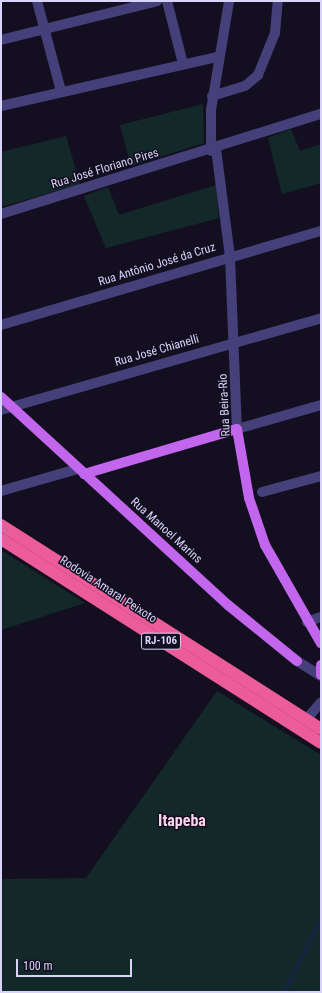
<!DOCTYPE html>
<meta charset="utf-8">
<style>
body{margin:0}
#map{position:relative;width:322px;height:993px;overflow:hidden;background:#130f20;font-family:"Roboto Condensed",sans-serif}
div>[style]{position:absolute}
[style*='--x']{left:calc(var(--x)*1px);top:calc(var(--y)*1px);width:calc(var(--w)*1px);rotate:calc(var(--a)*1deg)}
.green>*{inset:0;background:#132929}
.stream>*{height:2.5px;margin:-1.25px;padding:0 1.25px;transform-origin:1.25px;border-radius:1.25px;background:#152545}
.minor>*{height:10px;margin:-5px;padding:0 5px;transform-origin:5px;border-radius:5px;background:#45407a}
.major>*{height:10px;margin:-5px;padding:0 5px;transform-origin:5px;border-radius:5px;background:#c266ee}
.highway>*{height:12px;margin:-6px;padding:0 6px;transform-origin:6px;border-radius:6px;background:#ed5c9a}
span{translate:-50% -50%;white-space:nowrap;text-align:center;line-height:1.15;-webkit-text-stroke:3px #130f20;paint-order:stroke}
.shield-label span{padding:1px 3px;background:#130f20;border:1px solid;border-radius:3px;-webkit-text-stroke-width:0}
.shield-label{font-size:11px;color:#dad3fa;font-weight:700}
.street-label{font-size:12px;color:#dad3fa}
.district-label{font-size:16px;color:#fad5eb;font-weight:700}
.frame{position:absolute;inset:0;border:2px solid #dad3fa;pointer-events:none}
.scale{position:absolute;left:16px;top:959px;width:116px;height:18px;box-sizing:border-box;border:2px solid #dad3fa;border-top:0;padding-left:5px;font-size:12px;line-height:14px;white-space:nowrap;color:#dad3fa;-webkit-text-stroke:3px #130f20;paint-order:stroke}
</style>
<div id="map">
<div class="green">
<div style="clip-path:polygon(203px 104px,204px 143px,131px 166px,120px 125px)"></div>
<div style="clip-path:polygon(291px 129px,300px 151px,321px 144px,321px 183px,282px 194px,268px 138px)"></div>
<div style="clip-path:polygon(66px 136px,80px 184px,1px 207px,1px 152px)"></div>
<div style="clip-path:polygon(216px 185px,219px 218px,106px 248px,84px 196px,108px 187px,119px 215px)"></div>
<div style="clip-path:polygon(1px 550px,85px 603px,1px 630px)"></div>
<div style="clip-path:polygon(217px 691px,321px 755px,321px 992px,1px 992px,1px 879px,86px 878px)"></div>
</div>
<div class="stream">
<div style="--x:321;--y:765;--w:1;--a:90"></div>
<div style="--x:284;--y:992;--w:83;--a:-63.4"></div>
</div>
<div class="minor">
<div style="--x:37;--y:1;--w:93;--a:75.1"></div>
<div style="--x:167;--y:1;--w:65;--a:75.7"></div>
<div style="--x:1;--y:40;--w:161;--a:-14"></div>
<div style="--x:212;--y:96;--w:34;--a:-17"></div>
<div style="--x:245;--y:86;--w:17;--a:-40"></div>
<div style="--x:258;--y:75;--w:45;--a:-68"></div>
<div style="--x:275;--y:33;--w:32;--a:-85"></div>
<div style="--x:1;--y:106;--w:221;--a:-12.8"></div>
<div style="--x:216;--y:149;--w:109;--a:82.6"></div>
<div style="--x:230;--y:257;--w:172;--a:87.7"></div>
<div style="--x:237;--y:429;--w:87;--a:-15.9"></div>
<div style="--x:211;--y:151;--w:41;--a:-90"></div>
<div style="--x:211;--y:110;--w:110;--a:-80.6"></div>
<div style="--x:1;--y:214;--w:335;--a:-17.4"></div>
<div style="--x:1;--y:325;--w:334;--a:-16.4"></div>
<div style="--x:1;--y:410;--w:333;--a:-16"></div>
<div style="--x:1;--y:491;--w:79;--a:-16.1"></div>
<div style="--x:262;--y:492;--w:61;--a:-15.2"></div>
<div style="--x:307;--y:622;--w:15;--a:-20"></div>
<div style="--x:297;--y:661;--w:28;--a:32"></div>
<div style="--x:306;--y:720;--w:23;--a:-50"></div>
</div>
<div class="major">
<div style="--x:1;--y:397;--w:308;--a:42.5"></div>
<div style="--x:228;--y:605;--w:89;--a:39.1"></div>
<div style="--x:84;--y:474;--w:159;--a:-16.4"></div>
<div style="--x:237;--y:429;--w:70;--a:80.1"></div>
<div style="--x:249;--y:498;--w:50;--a:71.2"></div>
<div style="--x:265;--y:545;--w:113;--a:60.3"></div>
<div style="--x:321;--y:665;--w:10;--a:90"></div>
</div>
<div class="highway">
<div style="--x:1;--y:525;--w:379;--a:32.5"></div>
<div style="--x:1;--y:539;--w:379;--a:32.5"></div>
</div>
<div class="shield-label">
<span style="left:161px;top:641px">RJ-106</span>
</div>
<div class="street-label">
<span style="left:105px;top:169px;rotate:-17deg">Rua José Floriano Pires</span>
<span style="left:157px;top:265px;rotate:-17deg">Rua Antônio José da Cruz</span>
<span style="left:157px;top:351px;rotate:-16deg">Rua José Chianelli</span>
<span style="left:225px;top:405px;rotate:-93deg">Rua Beira-Rio</span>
<span style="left:166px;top:531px;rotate:42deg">Rua Manoel Marins</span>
<span style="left:108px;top:590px;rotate:33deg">Rodovia Amaral Peixoto</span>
</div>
<div class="district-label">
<span style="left:182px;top:821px">Itapeba</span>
</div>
<div class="frame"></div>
<div class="scale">100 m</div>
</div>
